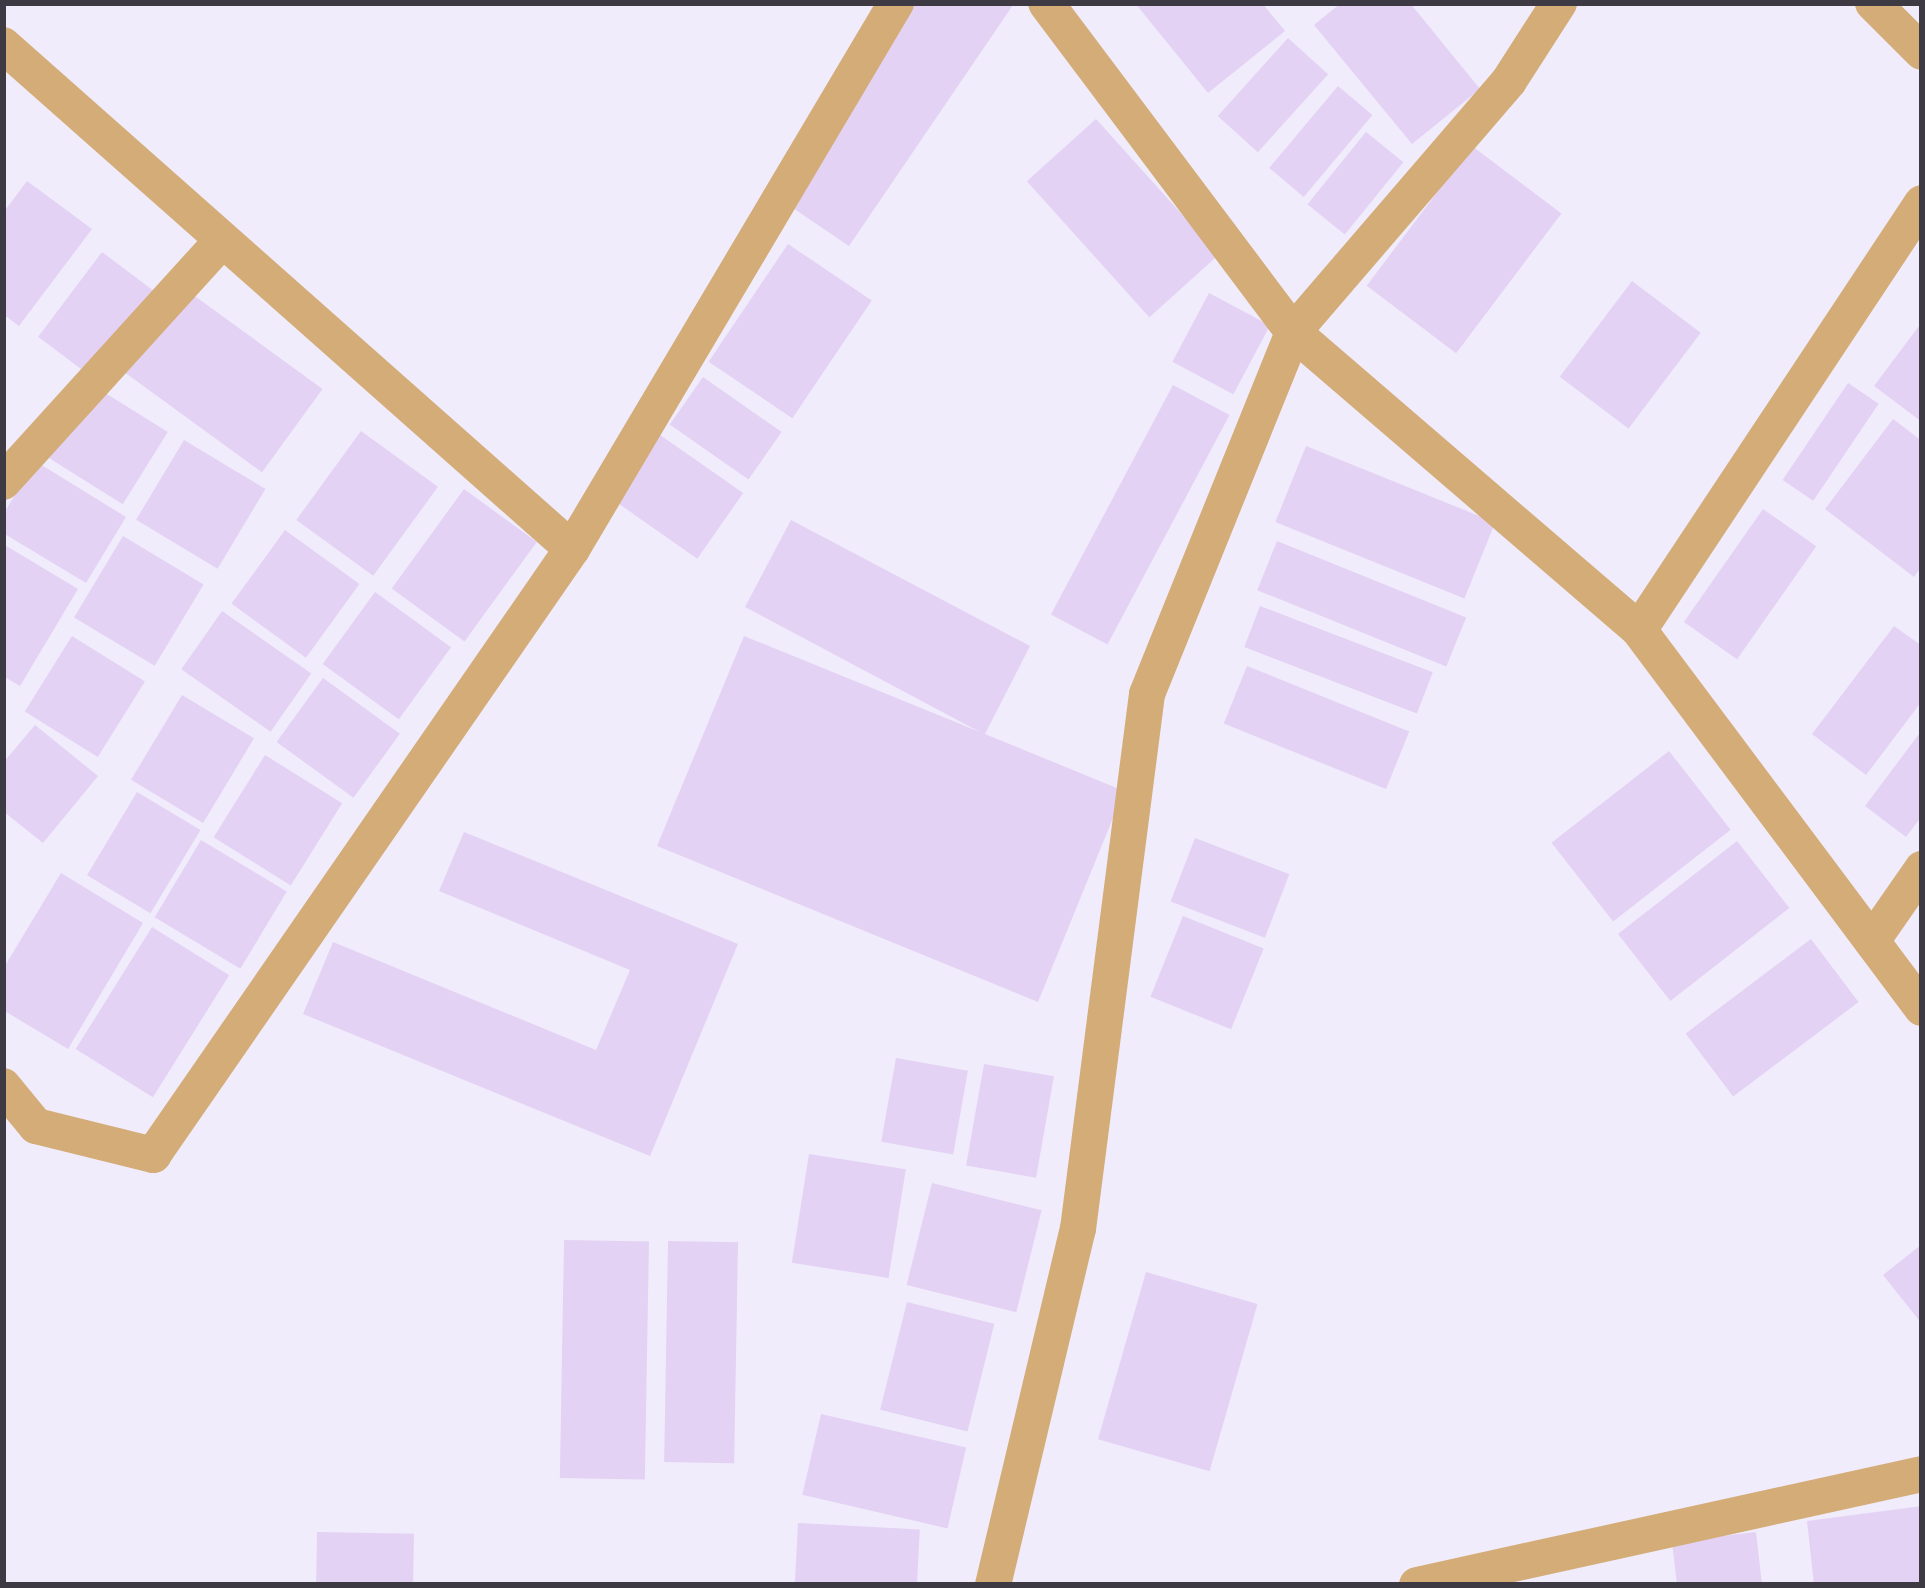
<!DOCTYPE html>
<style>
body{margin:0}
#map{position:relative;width:1925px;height:1588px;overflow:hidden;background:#f0ecfb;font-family:"Exo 2",sans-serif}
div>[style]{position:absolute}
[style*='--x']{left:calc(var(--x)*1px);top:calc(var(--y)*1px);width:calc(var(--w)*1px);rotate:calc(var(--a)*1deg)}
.building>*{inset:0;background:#e3d2f4;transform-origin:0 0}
.minor>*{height:36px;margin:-18px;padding:0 18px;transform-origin:18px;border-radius:18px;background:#d3ac78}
span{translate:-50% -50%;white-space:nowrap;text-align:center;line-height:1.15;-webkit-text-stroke:10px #fcfcfc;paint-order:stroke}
.frame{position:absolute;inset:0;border:6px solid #3d3a44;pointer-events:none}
</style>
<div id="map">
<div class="building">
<div style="clip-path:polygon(916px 3px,1013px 5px,849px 246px,781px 200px)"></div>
<div style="clip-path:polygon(1135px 3px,1262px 3px,1285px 31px,1208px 93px)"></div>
<div style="clip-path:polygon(1341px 3px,1410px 3px,1480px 89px,1412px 144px,1314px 25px)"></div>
<div style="left:1288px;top:38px;width:54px;height:105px;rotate:42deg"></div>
<div style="left:1338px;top:86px;width:45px;height:107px;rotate:40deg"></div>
<div style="left:1096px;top:119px;width:183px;height:93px;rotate:48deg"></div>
<div style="left:1366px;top:132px;width:48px;height:93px;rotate:39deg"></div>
<div style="left:1472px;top:146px;width:112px;height:175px;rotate:37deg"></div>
<div style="clip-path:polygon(27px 181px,92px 229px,19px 326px,3px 314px,3px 213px)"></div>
<div style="left:788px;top:244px;width:101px;height:142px;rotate:34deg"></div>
<div style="left:102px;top:252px;width:65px;height:106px;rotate:37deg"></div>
<div style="left:1632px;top:281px;width:86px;height:120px;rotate:37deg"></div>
<div style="left:185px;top:289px;width:170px;height:103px;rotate:36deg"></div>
<div style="left:1209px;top:293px;width:69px;height:78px;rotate:28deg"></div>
<div style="clip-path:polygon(1922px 322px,1922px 422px,1874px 386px)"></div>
<div style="left:703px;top:377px;width:96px;height:58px;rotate:35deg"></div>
<div style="left:1848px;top:383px;width:37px;height:117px;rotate:34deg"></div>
<div style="left:1173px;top:385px;width:64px;height:260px;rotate:28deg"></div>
<div style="left:94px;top:386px;width:87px;height:85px;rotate:32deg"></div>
<div style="clip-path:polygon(1893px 419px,1922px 441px,1922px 566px,1914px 577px,1825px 509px)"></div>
<div style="left:653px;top:430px;width:110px;height:80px;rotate:35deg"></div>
<div style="left:361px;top:431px;width:95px;height:110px;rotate:36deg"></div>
<div style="left:184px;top:440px;width:95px;height:93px;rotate:31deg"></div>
<div style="left:1306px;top:446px;width:204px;height:82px;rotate:22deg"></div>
<div style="clip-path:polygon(35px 461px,126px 517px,86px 583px,3px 533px,3px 515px)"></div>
<div style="left:464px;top:489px;width:90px;height:123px;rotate:36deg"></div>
<div style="left:1763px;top:509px;width:65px;height:138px;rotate:35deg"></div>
<div style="clip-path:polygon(791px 520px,1030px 646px,985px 734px,1124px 791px,1038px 1002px,657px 846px,744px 636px,980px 732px,745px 607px)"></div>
<div style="left:285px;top:530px;width:92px;height:91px;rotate:36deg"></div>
<div style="left:123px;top:536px;width:94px;height:95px;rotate:31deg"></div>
<div style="left:1277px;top:541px;width:204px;height:53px;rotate:22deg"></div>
<div style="clip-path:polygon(3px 544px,78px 589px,20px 686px,3px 676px)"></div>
<div style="left:375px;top:592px;width:94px;height:89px;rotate:36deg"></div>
<div style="left:1260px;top:606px;width:185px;height:44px;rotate:21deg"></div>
<div style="left:222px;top:611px;width:109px;height:71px;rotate:35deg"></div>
<div style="clip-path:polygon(1894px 626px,1922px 646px,1922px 701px,1866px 775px,1812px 734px)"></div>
<div style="left:72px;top:636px;width:86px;height:89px;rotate:32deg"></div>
<div style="left:1247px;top:666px;width:175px;height:62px;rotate:22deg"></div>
<div style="left:323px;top:678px;width:95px;height:79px;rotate:36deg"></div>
<div style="left:182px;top:695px;width:84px;height:99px;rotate:31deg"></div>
<div style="clip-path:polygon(35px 725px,98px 776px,43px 843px,3px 811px,3px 763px)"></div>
<div style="clip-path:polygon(1922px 730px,1922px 816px,1906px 837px,1865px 806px)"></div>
<div style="left:1669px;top:751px;width:100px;height:149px;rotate:52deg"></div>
<div style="left:265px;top:755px;width:91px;height:97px;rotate:32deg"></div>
<div style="left:137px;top:792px;width:74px;height:97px;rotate:31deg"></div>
<div style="clip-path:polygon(464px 832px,738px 944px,650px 1156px,303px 1014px,333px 942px,596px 1050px,630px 970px,439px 891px)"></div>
<div style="left:1195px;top:838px;width:101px;height:68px;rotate:21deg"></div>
<div style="left:201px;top:840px;width:100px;height:90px;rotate:31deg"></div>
<div style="left:1737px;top:841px;width:85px;height:151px;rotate:52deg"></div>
<div style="clip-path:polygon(61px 873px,143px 923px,68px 1049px,3px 1010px,3px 969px)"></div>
<div style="left:1183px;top:916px;width:87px;height:87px;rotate:22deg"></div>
<div style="left:152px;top:927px;width:91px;height:144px;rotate:32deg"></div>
<div style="left:1811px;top:939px;width:79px;height:157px;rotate:53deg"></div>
<div style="left:896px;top:1058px;width:73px;height:85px;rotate:10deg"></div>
<div style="left:984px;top:1064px;width:71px;height:103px;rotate:10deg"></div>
<div style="left:809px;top:1154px;width:98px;height:110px;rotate:9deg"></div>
<div style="left:932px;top:1183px;width:113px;height:105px;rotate:14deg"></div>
<div style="left:564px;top:1240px;width:85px;height:238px;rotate:1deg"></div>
<div style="left:668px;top:1241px;width:70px;height:221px;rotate:1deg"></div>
<div style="clip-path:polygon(1922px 1244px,1922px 1324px,1883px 1275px)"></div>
<div style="left:1146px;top:1272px;width:116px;height:174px;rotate:16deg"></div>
<div style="left:907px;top:1302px;width:90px;height:111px;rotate:14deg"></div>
<div style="left:821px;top:1414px;width:149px;height:83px;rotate:13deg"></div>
<div style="clip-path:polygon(1922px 1506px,1922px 1585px,1814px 1585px,1807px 1521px)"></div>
<div style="left:798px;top:1523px;width:122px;height:62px;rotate:3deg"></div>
<div style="left:317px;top:1532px;width:97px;height:53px;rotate:1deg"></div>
<div style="clip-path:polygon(1756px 1532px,1762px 1585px,1677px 1585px,1672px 1542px)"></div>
</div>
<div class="minor">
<div style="--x:1559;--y:3;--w:93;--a:122.7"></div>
<div style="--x:1509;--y:81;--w:331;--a:130.7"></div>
<div style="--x:1293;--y:332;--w:457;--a:40.7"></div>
<div style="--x:1639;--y:630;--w:472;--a:53.2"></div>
<div style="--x:1873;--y:3;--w:69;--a:45"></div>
<div style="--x:3;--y:45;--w:760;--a:41.53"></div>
<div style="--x:3;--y:482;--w:324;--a:-47.8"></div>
<div style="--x:1639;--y:630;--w:512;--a:-56.47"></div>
<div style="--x:1872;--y:941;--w:88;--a:-55.2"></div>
<div style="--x:3;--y:1086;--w:52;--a:50.5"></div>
<div style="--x:36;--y:1126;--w:121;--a:13.9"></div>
<div style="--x:153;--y:1155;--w:737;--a:-55.34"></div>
<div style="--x:572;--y:549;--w:635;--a:-59.31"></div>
<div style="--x:993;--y:1585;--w:366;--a:-76.6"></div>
<div style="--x:1078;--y:1229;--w:539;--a:-82.65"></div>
<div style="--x:1147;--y:694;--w:390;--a:-68"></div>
<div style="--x:1293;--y:332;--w:411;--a:-126.9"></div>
<div style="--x:1417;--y:1585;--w:517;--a:-12.4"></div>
</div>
<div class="frame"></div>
</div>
